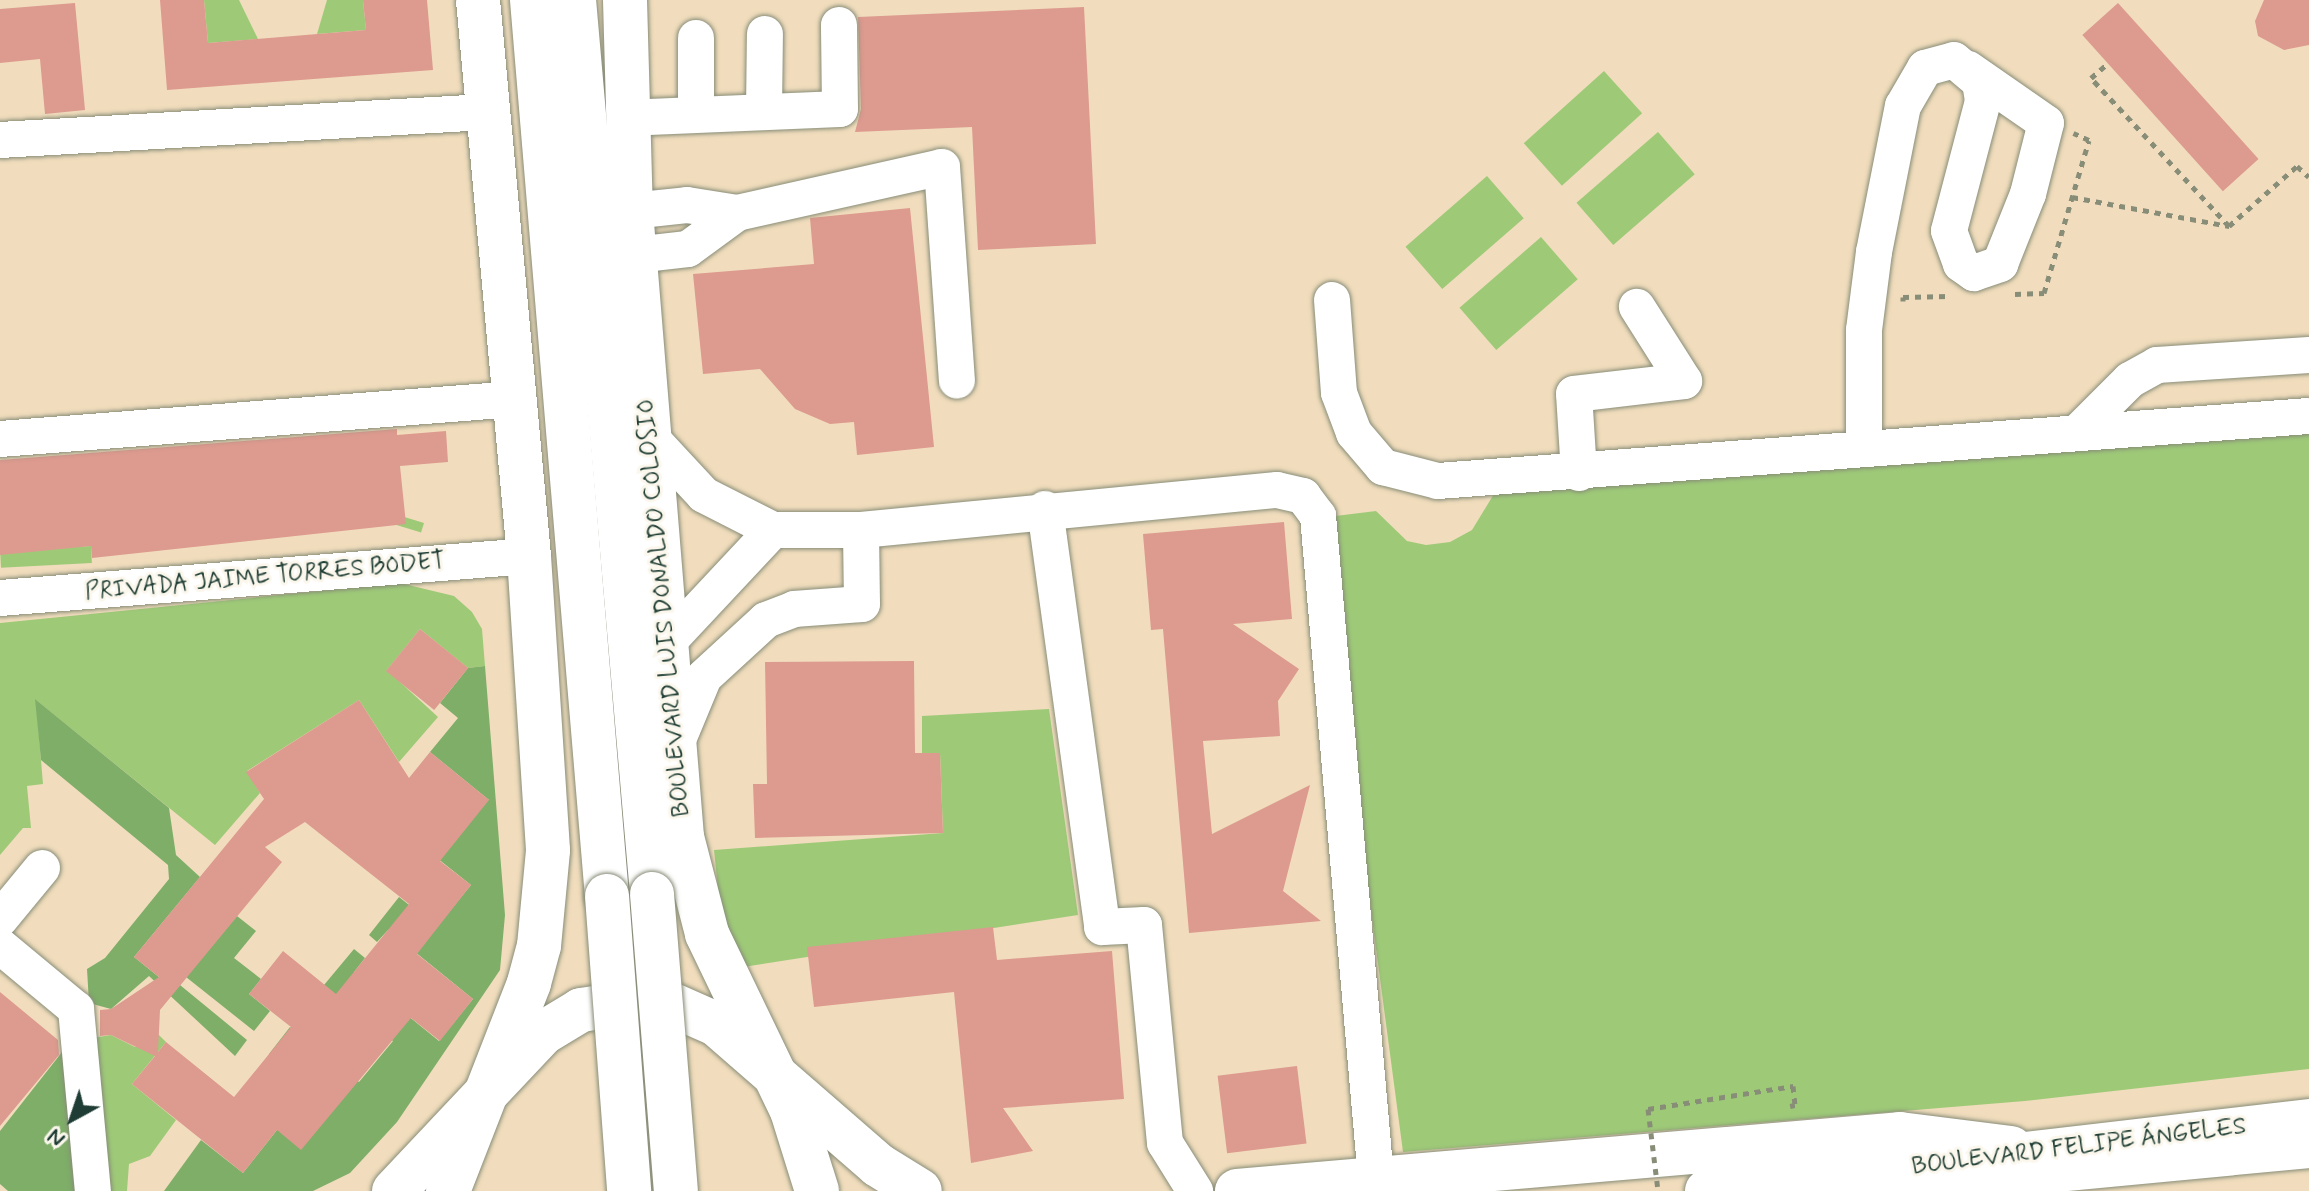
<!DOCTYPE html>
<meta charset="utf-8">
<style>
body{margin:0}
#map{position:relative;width:2309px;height:1191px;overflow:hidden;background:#f1ddbd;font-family:Mynerve,sans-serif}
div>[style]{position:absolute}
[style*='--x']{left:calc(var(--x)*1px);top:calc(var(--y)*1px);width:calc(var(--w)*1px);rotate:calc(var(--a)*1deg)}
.green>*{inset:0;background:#9eca78;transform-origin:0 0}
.forest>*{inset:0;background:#7eae68}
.building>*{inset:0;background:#dd9a8f;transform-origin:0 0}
.path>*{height:5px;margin-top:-2.5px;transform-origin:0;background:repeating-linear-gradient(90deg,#888d78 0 6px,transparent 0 12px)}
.roads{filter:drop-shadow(0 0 2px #888d78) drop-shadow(0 0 2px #888d78)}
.minor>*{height:36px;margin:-18px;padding:0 18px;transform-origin:18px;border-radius:18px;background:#fff}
.major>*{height:44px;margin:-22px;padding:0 22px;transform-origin:22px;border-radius:22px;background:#fff}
.highway>*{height:44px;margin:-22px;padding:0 22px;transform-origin:22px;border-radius:22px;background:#fff}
.path-bridge>*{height:5px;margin-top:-2.5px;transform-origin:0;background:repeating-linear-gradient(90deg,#888d78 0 6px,transparent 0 12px)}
.bridges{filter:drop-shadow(0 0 2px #888d78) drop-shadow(0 0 2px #888d78)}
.major-bridge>*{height:44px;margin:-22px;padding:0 22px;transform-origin:22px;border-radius:22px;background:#fff}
span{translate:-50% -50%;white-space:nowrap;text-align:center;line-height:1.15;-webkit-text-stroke:6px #fbf7ec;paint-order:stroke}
.street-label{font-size:24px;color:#1f3d34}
.north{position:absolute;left:32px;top:1079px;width:80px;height:80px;-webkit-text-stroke:6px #fbf7ec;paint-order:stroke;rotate:220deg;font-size:22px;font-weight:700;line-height:32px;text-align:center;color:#1f3d34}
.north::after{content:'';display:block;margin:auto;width:28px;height:36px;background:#1f3d34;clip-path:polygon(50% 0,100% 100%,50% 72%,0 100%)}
</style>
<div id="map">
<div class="green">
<div style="clip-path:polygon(204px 0,239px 0,258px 39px,208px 43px)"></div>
<div style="clip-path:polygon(327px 0,363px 0,366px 30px,317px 34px)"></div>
<div style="left:1604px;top:71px;width:57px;height:108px;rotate:48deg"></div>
<div style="left:1658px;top:132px;width:56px;height:108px;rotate:49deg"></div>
<div style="left:1487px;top:176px;width:56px;height:108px;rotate:49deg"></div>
<div style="left:1541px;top:237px;width:56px;height:108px;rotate:49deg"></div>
<div style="clip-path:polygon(2309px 432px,2309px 1069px,2025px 1101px,1403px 1152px,1319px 518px,1376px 511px,1407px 541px,1426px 545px,1450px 542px,1472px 530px,1497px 489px)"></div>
<div style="left:424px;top:523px;width:10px;height:231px;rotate:107deg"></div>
<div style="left:91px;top:546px;width:17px;height:91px;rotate:87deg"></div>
<div style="clip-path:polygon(400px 583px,454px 596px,472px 612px,482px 629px,485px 666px,468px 668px,420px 629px,387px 670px,438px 717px,399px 762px,359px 700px,247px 771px,260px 793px,215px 845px,36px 700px,43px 784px,27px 786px,31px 828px,23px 828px,0 855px,0 623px)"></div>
<div style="clip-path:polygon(1049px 709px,1078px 915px,743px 967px,721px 917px,714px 850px,943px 833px,940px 753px,922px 753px,922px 716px)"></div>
<div style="clip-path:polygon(111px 1035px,135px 1047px,159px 1035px,166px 1042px,132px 1084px,176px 1120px,150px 1156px,129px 1164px,127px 1191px,106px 1191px,92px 1038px)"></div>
</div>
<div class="forest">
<div style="clip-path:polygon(485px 666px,505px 915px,500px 970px,397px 1122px,350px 1173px,313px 1191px,164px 1191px,201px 1140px,243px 1173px,277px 1130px,335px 1107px,269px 1054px,290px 1027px,359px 1082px,393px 1041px,324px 985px,354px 949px,365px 958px,354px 972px,439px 1041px,473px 999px,388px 930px,377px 942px,369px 935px,399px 897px,437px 927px,471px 885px,360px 797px,489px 800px,430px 752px,458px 718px,440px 703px,468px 668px)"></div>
<div style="clip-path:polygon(35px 699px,169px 808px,176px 855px,200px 877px,134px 957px,175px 990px,180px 985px,247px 1040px,235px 1056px,149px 976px,111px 1009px,89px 1003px,87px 969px,105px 958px,169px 879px,168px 865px,41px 760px)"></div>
<div style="clip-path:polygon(237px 916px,256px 931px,234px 958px,261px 979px,249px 994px,270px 1011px,254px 1031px,186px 977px)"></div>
<div style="clip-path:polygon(66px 1047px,81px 1191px,8px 1191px,0 1184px,0 1131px)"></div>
</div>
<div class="building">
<div style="clip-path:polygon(160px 0,204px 0,208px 43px,366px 30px,363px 0,427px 0,433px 70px,167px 90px)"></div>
<div style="clip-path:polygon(2264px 0,2309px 0,2309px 45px,2284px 50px,2258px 36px,2255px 21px)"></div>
<div style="clip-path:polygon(75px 3px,85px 110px,45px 114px,40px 59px,0 63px,0 9px)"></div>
<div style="left:2118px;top:3px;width:210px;height:48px;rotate:48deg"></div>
<div style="clip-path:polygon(1084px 7px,1096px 244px,978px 250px,972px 127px,855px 132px,861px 109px,858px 17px)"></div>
<div style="clip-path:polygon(910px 208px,934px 447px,857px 455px,854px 422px,830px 424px,795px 409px,760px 369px,703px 374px,693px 274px,814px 264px,810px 218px)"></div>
<div style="clip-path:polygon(397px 429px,397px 435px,446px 431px,448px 462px,400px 466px,406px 524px,92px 558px,91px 546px,0 555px,0 460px)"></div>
<div style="clip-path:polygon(1284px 522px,1292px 619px,1233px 624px,1299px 669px,1278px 701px,1280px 736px,1203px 741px,1212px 834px,1310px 785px,1283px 891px,1321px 921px,1189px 933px,1163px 629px,1151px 630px,1143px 534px)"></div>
<div style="left:420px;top:629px;width:62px;height:54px;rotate:39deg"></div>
<div style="clip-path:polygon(914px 661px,915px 753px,940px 753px,943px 833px,755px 838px,753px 784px,767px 784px,765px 662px)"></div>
<div style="clip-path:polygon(evenodd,359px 700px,409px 778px,430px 752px,489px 800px,440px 861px,471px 885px,417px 954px,473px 999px,440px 1041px,411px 1018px,301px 1150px,277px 1130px,243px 1173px,132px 1084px,155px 1056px,111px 1035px,100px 1036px,100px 1010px,111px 1009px,159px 977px,134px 957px,264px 799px,246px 772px,359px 700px,305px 822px,409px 904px,336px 994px,283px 951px,249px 994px,291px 1027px,234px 1097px,166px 1042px,158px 1052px,160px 1010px,282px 862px,265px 847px,305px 822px)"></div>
<div style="clip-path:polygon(993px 927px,997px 960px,1112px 951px,1124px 1099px,1003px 1108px,1033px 1151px,971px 1163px,954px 992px,814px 1007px,807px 947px)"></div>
<div style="clip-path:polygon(0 992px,58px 1040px,59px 1055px,0 1126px)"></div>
<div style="left:1297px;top:1066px;width:78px;height:80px;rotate:83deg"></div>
</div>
<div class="path">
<div style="--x:2072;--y:197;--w:160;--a:10.5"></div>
<div style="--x:2229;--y:226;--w:202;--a:-133"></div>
<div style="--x:2091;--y:78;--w:23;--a:-41"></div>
<div style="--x:2229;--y:226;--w:91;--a:-41.4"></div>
<div style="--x:2297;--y:166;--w:16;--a:43"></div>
<div style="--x:2015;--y:294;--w:29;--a:-2"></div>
<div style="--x:2044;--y:293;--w:159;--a:-73.6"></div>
<div style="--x:2089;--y:140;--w:17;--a:-156"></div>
<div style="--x:1903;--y:301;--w:4;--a:-90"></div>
<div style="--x:1903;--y:297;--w:46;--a:-1.2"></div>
<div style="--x:1648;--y:1109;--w:147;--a:-9"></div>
<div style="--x:1793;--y:1086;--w:19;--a:84"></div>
<div style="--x:1795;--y:1105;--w:5;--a:169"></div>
</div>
<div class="roads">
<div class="minor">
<div style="--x:696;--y:38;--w:76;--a:90"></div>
<div style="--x:764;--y:111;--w:77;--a:-89.3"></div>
<div style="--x:625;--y:118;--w:215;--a:-2.4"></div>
<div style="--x:840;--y:109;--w:84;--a:-90.7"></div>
<div style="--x:0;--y:140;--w:490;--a:-3.3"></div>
<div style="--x:631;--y:211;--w:56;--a:-6.1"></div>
<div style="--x:687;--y:205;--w:51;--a:9.1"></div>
<div style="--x:737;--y:213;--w:210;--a:-12.6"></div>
<div style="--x:942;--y:167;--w:214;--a:86"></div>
<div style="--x:635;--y:255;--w:53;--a:-6.5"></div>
<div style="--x:688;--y:249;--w:61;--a:-36.3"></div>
<div style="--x:1332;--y:300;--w:93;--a:85.7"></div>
<div style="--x:1339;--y:393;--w:43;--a:69.4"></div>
<div style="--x:1354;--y:433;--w:45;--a:49.5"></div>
<div style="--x:1383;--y:467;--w:57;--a:14.3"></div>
<div style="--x:1438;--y:481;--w:873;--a:-4.27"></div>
<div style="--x:2077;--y:433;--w:75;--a:-45"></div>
<div style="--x:2130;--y:380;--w:31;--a:-29"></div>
<div style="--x:2157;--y:365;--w:152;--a:-3.8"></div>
<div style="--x:0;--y:439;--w:517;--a:-4.44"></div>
<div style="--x:652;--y:439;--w:76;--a:47.1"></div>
<div style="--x:704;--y:495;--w:77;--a:26.9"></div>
<div style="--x:773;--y:530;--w:88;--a:0"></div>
<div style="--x:861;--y:530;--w:418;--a:-5.5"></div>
<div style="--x:1277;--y:490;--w:27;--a:13"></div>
<div style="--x:1303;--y:496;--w:25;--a:53"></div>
<div style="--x:1318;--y:516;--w:666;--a:85"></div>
<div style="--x:1864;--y:448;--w:118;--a:-90"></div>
<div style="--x:1864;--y:330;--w:79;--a:-82.7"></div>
<div style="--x:1874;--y:252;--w:149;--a:-78.8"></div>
<div style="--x:1903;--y:106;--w:44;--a:-59.9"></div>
<div style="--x:1925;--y:68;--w:30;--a:-15"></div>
<div style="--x:1954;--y:60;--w:34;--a:40"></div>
<div style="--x:1980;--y:82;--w:19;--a:81"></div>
<div style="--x:1983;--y:101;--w:134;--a:104.7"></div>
<div style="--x:1949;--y:231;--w:35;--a:70"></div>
<div style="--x:1961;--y:264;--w:16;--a:35"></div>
<div style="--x:1974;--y:273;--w:28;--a:-19"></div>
<div style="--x:2000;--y:264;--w:75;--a:-68.2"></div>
<div style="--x:2028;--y:194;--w:73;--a:-75.8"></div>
<div style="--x:2046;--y:123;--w:95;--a:-145.3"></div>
<div style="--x:1579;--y:473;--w:79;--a:-93.6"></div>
<div style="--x:1574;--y:394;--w:111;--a:-6.7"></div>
<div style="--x:1684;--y:381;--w:88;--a:-122.4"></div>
<div style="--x:1045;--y:509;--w:422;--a:82.2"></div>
<div style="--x:1102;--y:927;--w:42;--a:-2.7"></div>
<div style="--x:1144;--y:925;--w:219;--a:84.5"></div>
<div style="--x:1165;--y:1143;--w:57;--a:58"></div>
<div style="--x:0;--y:598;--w:531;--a:-4.54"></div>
<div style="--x:670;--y:640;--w:151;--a:-46.9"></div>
<div style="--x:677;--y:742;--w:70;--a:-67.4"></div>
<div style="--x:704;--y:677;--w:84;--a:-42.6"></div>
<div style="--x:766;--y:620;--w:30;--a:-21"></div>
<div style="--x:794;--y:609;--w:68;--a:-4.2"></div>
<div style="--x:862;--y:604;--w:74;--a:-90.8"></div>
<div style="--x:0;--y:919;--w:66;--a:-50.5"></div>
<div style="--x:0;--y:946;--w:99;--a:39.7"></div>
<div style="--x:76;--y:1009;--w:183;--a:84.7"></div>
<div style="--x:1908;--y:1188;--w:403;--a:-5.4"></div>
</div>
<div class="major">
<div style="--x:532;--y:0;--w:899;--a:85.22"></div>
<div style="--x:574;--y:0;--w:897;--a:85.01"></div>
<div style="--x:625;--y:0;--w:211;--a:88.4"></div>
<div style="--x:631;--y:211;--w:628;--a:85.34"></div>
<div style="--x:682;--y:837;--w:100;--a:75.5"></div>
<div style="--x:707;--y:934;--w:196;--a:64.3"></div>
<div style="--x:792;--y:1111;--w:84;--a:72.6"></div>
<div style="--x:394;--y:1191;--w:217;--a:-46.7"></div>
<div style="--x:543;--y:1033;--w:44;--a:-31.2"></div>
<div style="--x:581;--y:1010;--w:56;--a:-8.3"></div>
<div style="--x:636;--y:1002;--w:39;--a:6"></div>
<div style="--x:675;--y:1006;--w:45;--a:23.7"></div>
<div style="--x:716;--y:1024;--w:215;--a:41"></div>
<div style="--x:878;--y:1165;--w:49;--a:31.8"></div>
<div style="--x:448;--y:1191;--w:223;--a:-68.7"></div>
<div style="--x:529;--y:983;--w:38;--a:-75"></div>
<div style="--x:539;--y:946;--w:96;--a:-84.6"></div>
<div style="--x:548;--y:850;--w:295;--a:-93.7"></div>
<div style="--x:529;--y:556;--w:558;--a:-95.24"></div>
<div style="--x:1237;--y:1191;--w:665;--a:-4.91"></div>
<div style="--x:1900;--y:1134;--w:112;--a:7.2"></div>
</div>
<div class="highway">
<div style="--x:1707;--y:1191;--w:606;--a:-6.63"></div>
</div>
</div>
<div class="path-bridge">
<div style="--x:1648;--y:1109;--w:83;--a:83"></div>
</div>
<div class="bridges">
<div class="major-bridge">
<div style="--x:652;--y:894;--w:298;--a:85.4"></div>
<div style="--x:607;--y:896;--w:296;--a:85.7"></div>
</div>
</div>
<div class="street-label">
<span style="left:265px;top:577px;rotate:-5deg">PRIVADA JAIME TORRES BODET</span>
<span style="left:664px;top:608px;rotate:-95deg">BOULEVARD LUIS DONALDO COLOSIO</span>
<span style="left:2079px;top:1147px;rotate:-7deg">BOULEVARD FELIPE ÁNGELES</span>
</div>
<div class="north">N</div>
</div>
